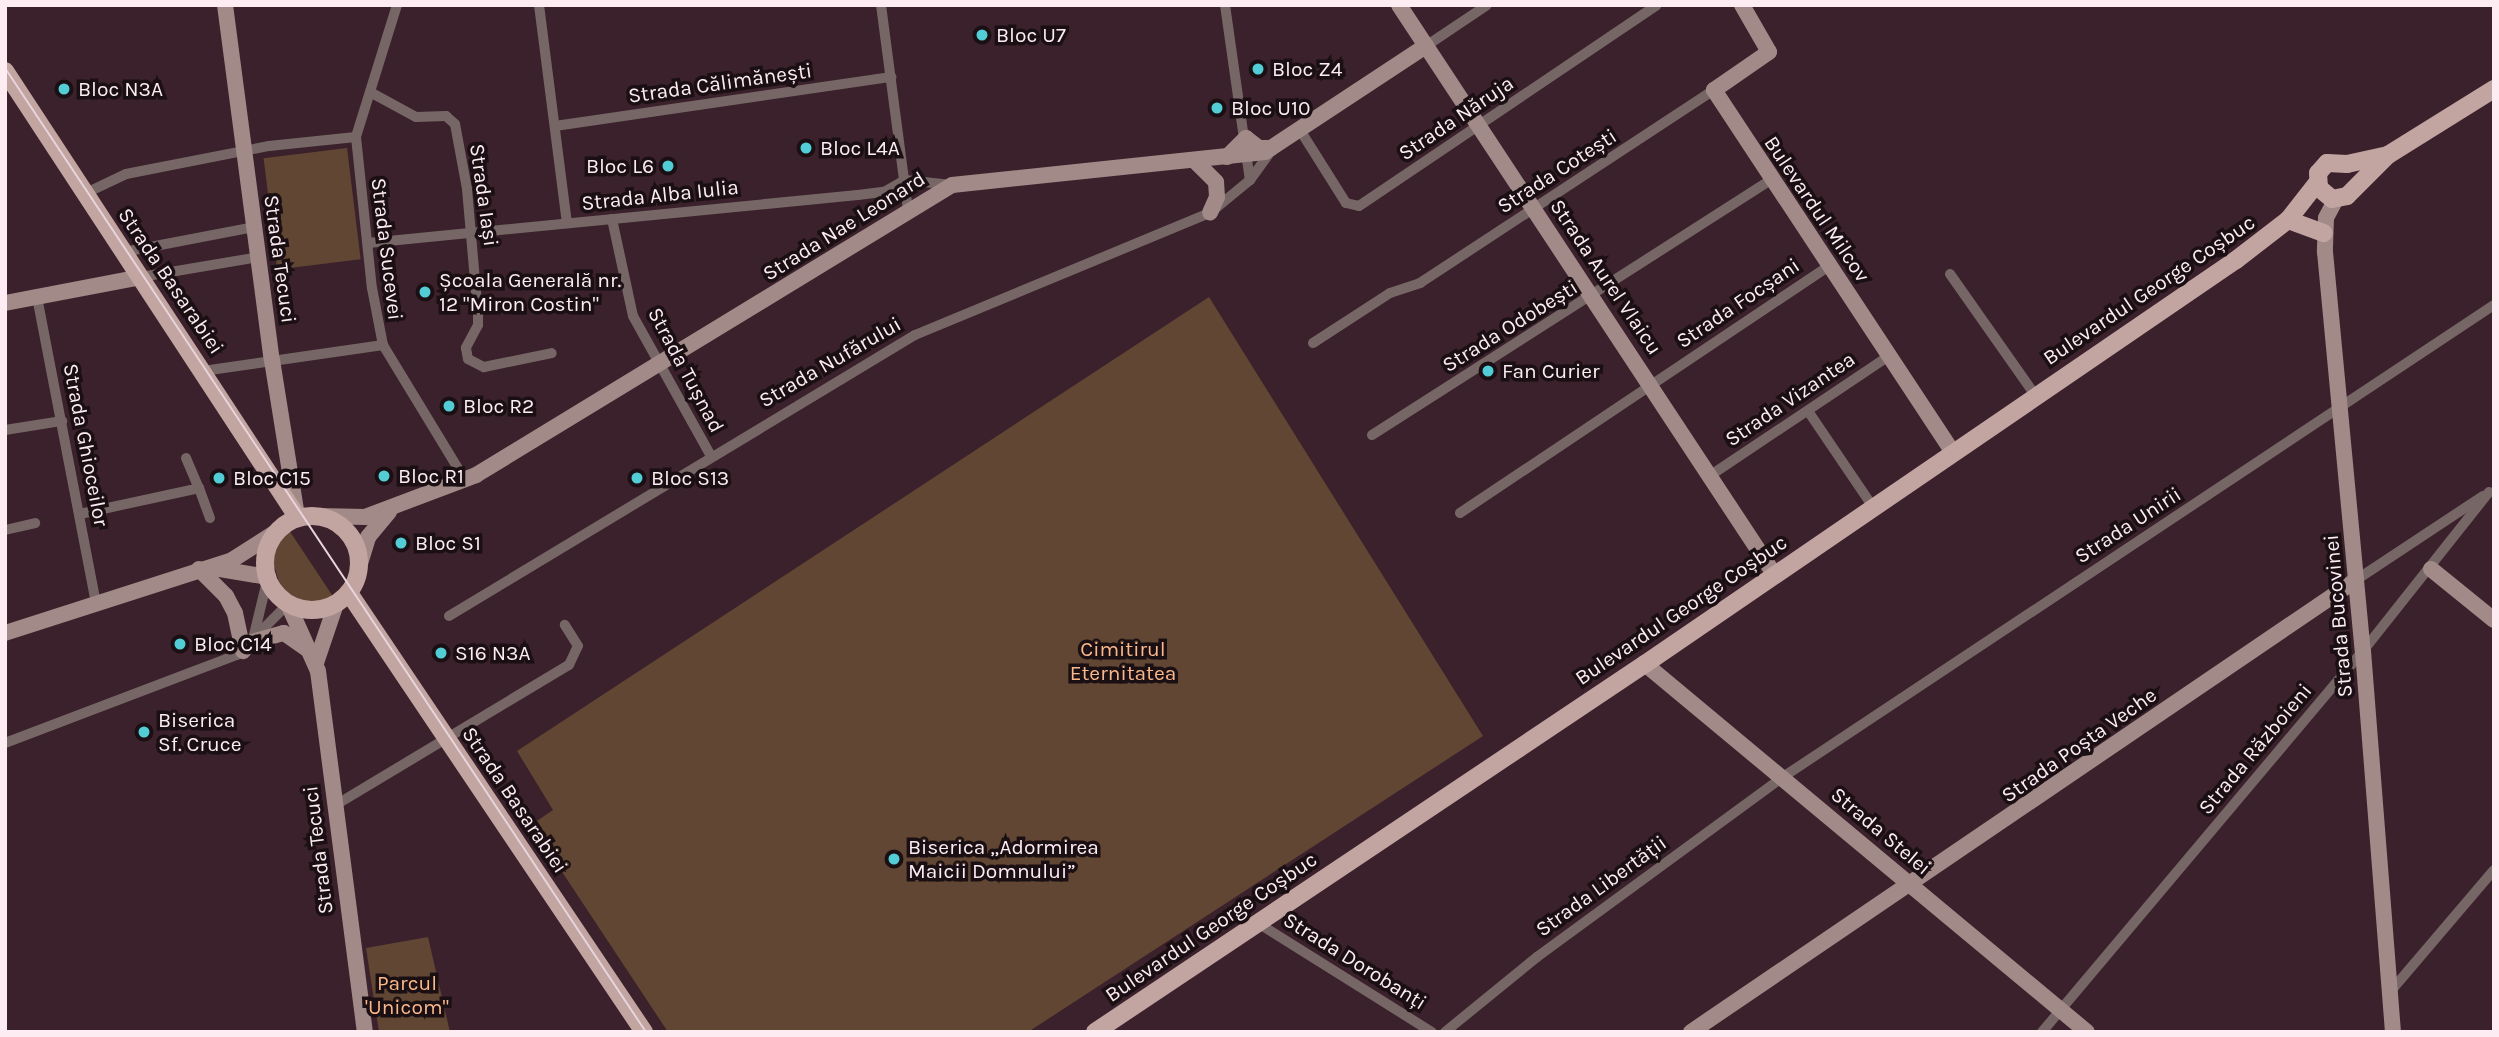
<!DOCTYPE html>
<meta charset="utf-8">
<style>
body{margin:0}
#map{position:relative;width:2499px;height:1037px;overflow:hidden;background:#3a212b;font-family:Karla,sans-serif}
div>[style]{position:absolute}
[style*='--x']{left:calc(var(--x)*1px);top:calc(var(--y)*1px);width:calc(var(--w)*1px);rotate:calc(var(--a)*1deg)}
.green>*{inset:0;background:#614633;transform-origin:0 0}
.street>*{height:10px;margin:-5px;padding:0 5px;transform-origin:5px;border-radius:5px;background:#766766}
.secondary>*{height:16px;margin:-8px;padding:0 8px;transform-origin:8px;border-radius:8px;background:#a18a87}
.primary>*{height:18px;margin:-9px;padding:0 9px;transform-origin:9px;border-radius:9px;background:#c2a4a1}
.primary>.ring{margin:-9px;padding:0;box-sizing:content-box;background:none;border:18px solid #c2a4a1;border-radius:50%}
.tram>*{height:2px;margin:-1px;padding:0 1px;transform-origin:1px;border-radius:1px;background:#e7d4dc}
.dots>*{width:19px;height:19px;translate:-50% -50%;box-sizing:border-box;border:4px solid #1a0f13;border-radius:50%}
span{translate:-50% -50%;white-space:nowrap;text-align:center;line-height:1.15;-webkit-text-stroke:7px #1a0f13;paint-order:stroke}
.poi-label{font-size:21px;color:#feecf3}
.left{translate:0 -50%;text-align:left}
.right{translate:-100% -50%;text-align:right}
.street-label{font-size:21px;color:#feecf3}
.park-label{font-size:21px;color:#fbb88a}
.frame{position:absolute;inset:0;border:7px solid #feecf3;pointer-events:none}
</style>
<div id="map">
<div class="green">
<div style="left:347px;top:148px;width:112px;height:84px;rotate:83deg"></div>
<div style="clip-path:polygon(1209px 297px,1483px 736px,1028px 1032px,668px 1032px,531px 825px,553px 810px,517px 751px)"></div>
<div style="clip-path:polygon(289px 530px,334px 598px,306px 605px,281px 588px,272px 559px,278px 542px)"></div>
<div style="clip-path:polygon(428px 937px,450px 1032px,379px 1032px,366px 948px)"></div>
</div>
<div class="street">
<div style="--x:397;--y:5;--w:138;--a:107.3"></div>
<div style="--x:356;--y:137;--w:152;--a:84"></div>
<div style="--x:372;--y:288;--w:58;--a:79.1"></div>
<div style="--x:383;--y:345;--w:158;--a:58.7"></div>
<div style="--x:539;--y:5;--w:220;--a:82.7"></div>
<div style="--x:881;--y:5;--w:208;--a:82.5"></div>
<div style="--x:1225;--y:5;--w:177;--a:81.9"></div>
<div style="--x:1426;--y:46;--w:73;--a:-33.9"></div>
<div style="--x:370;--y:92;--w:52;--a:28.5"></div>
<div style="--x:416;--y:117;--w:30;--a:-2"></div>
<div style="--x:446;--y:116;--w:12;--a:42"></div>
<div style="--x:455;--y:124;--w:66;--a:79.5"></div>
<div style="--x:467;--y:189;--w:125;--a:85"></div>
<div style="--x:478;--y:314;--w:11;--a:90"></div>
<div style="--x:478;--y:325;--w:26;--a:118"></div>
<div style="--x:466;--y:348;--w:11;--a:80"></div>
<div style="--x:468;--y:359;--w:18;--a:27"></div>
<div style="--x:484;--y:367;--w:69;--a:-11.6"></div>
<div style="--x:555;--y:126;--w:340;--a:-8.3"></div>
<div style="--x:1300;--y:130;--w:86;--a:57.8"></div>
<div style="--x:1346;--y:203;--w:13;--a:13"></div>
<div style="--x:1359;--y:206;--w:359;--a:-34"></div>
<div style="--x:86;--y:193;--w:44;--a:-25.4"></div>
<div style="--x:126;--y:174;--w:146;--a:-11.1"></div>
<div style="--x:269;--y:146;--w:87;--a:-5.9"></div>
<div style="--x:612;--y:219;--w:99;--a:77.8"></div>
<div style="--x:633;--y:316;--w:160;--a:60.9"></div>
<div style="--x:368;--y:243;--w:492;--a:-5.6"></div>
<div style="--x:858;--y:195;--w:26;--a:-7"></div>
<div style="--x:884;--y:192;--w:24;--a:-30"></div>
<div style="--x:905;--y:180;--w:47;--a:6.1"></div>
<div style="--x:124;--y:252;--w:132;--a:-10.9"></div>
<div style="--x:1950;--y:274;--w:148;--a:54.9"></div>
<div style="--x:141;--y:277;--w:120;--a:-9.6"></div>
<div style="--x:37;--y:297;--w:311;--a:79.1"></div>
<div style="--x:1313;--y:343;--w:92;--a:-33"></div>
<div style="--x:1390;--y:293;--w:32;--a:-18"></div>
<div style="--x:1420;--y:283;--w:352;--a:-33.3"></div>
<div style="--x:203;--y:371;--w:182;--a:-8.2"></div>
<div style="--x:1808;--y:411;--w:116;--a:55.9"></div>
<div style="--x:5;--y:430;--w:58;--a:-9"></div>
<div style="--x:1372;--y:435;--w:475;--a:-32.6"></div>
<div style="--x:186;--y:458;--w:33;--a:67"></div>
<div style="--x:1711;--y:475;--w:216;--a:-33.8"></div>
<div style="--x:1460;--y:513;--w:444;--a:-33.8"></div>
<div style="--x:80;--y:514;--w:122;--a:-12.3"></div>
<div style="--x:199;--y:488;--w:32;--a:70"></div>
<div style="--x:5;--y:530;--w:31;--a:-13"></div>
<div style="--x:2356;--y:580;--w:152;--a:-33.5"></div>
<div style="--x:449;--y:616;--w:544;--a:-31.09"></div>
<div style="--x:915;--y:335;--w:319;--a:-22.5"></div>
<div style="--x:1210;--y:213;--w:52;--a:-39.5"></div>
<div style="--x:1250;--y:180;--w:37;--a:-54"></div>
<div style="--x:253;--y:639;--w:64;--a:-76.4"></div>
<div style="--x:5;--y:743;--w:248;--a:-20.8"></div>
<div style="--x:237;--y:655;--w:72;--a:-45"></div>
<div style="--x:334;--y:806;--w:274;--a:-31"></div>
<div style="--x:569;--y:665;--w:21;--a:-65"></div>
<div style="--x:578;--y:646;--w:25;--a:-122"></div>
<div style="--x:1258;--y:923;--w:205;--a:32.1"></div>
<div style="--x:2390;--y:992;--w:160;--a:-49.6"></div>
<div style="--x:1445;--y:1032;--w:119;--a:-39.2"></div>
<div style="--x:1537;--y:957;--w:305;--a:-36.2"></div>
<div style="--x:1783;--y:777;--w:853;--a:-33.58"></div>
<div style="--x:2042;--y:1032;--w:498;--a:-49.9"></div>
<div style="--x:2363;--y:651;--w:203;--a:-51.6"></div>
</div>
<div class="secondary">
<div style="--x:225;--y:5;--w:358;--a:82.5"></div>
<div style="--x:272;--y:360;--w:158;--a:80.9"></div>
<div style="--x:1399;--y:5;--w:681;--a:56.61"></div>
<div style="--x:1742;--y:5;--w:54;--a:60.1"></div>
<div style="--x:1769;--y:52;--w:67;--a:145.4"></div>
<div style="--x:1714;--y:90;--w:434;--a:56.6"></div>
<div style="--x:1227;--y:157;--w:27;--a:-45"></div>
<div style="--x:1246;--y:138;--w:16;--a:38"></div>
<div style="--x:1259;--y:148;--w:12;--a:0"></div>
<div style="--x:1195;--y:161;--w:30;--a:45"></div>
<div style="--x:1216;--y:182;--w:15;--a:86"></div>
<div style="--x:1217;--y:197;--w:17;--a:114"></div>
<div style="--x:2336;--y:199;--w:21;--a:118"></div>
<div style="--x:2326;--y:218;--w:34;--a:92"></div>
<div style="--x:2325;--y:252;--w:401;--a:84.6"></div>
<div style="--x:2363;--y:651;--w:382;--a:85.5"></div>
<div style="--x:5;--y:303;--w:138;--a:-10.8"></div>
<div style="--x:319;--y:516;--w:46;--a:1.2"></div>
<div style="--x:365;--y:517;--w:119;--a:-20.7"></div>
<div style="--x:476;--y:475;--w:557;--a:-31.35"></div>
<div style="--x:952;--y:185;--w:315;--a:-6"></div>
<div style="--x:1265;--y:152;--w:193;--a:-33.4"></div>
<div style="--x:359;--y:567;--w:31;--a:-73"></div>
<div style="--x:368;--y:537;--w:33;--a:-50"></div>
<div style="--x:214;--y:568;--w:55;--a:9.5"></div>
<div style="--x:199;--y:569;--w:38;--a:45"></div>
<div style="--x:226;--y:596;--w:19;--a:62"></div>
<div style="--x:235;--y:613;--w:39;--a:78"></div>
<div style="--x:2431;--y:569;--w:81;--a:39"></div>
<div style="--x:288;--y:604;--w:73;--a:65.9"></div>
<div style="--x:318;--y:671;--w:364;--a:82.6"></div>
<div style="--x:5;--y:633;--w:238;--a:-17.8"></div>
<div style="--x:232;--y:560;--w:52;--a:-32.5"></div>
<div style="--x:252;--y:642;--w:33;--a:-16"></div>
<div style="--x:284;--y:633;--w:28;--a:35"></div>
<div style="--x:316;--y:663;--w:62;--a:-71.3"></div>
<div style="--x:1645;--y:664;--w:575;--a:39.78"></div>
<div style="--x:1691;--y:1032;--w:804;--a:-34.2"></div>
</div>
<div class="primary">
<div style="--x:5;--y:71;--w:534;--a:56.76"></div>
<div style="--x:2388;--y:155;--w:42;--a:167.6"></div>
<div style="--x:2347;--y:164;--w:20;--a:-177"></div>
<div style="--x:2327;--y:163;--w:13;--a:132"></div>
<div style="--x:2318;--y:173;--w:15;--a:86"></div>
<div style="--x:2319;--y:188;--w:17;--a:40"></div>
<div style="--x:2332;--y:199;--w:15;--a:-11"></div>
<div style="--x:2347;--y:196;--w:58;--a:-45"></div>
<div style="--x:2388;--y:155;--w:125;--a:-31.9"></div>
<div style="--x:2288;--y:220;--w:38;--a:20"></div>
<div class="ring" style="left:265px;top:516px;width:76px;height:76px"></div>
<div style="--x:349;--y:593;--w:529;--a:56.1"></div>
<div style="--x:1095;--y:1032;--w:662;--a:-33.79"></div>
<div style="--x:1645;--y:664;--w:716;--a:-34.36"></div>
<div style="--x:2236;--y:260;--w:66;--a:-37.6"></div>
<div style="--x:2288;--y:220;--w:47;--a:-51.9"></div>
</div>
<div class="tram">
<div style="--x:5;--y:68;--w:1158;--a:56.38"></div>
</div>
<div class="dots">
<div style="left:982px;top:35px;background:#52ccd5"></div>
<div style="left:1258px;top:69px;background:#52ccd5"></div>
<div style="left:64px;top:89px;background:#52ccd5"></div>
<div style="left:1217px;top:108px;background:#52ccd5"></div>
<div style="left:806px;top:148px;background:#52ccd5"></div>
<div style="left:668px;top:166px;background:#52ccd5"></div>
<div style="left:425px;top:292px;background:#52ccd5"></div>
<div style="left:1488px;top:371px;background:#52ccd5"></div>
<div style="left:449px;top:406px;background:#52ccd5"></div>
<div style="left:384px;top:476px;background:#52ccd5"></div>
<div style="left:219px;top:478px;background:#52ccd5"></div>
<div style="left:637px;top:478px;background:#52ccd5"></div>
<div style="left:401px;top:543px;background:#52ccd5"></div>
<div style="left:180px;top:644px;background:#52ccd5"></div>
<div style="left:441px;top:653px;background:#52ccd5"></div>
<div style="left:144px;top:732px;background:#52ccd5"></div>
<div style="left:894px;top:859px;background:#52ccd5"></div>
</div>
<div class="poi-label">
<span class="left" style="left:996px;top:35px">Bloc U7</span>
<span class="left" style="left:1272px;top:69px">Bloc Z4</span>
<span class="left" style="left:78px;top:89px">Bloc N3A</span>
<span class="left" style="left:1231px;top:108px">Bloc U10</span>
<span class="left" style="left:820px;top:148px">Bloc L4A</span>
<span class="right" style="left:654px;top:166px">Bloc L6</span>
<span class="left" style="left:439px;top:292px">Școala Generală nr.<br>12 "Miron Costin"</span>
<span class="left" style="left:1502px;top:371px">Fan Curier</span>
<span class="left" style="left:463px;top:406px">Bloc R2</span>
<span class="left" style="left:398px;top:476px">Bloc R1</span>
<span class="left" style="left:233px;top:478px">Bloc C15</span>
<span class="left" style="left:651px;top:478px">Bloc S13</span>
<span class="left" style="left:415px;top:543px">Bloc S1</span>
<span class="left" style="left:194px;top:644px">Bloc C14</span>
<span class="left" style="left:455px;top:653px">S16 N3A</span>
<span class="left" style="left:158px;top:732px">Biserica<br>Sf. Cruce</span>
<span class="left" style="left:908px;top:859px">Biserica „Adormirea<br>Maicii Domnului”</span>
</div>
<div class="street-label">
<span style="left:720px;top:83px;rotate:-8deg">Strada Călimănești</span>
<span style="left:1456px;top:118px;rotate:-34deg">Strada Năruja</span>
<span style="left:1557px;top:171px;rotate:-33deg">Strada Cotești</span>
<span style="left:484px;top:195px;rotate:82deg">Strada Iași</span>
<span style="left:660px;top:195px;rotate:-6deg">Strada Alba Iulia</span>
<span style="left:1817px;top:209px;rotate:56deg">Bulevardul Milcov</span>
<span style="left:844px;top:226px;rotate:-32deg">Strada Nae Leonard</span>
<span style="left:387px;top:249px;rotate:83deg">Strada Sucevei</span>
<span style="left:280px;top:259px;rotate:82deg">Strada Tecuci</span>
<span style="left:1606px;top:277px;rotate:56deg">Strada Aurel Vlaicu</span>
<span style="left:171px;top:281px;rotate:56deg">Strada Basarabiei</span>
<span style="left:2149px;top:290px;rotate:-34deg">Bulevardul George Coșbuc</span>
<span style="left:1738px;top:303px;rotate:-34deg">Strada Focșani</span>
<span style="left:1510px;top:326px;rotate:-32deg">Strada Odobești</span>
<span style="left:830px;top:362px;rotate:-30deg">Strada Nufărului</span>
<span style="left:686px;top:370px;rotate:62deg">Strada Tușnad</span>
<span style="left:1790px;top:399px;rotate:-34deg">Strada Vizantea</span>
<span style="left:86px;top:445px;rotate:79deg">Strada Ghioceilor</span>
<span style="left:2128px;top:525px;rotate:-33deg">Strada Unirii</span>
<span style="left:1681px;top:610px;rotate:-34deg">Bulevardul George Coșbuc</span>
<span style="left:2338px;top:616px;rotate:-95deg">Strada Bucovinei</span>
<span style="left:2079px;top:745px;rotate:-35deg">Strada Poșta Veche</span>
<span style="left:2255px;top:749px;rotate:-50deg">Strada Războieni</span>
<span style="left:515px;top:800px;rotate:56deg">Strada Basarabiei</span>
<span style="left:1881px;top:831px;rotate:40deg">Strada Stelei</span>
<span style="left:318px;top:850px;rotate:-97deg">Strada Tecuci</span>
<span style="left:1601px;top:886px;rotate:-36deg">Strada Libertății</span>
<span style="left:1211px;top:927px;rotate:-34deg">Bulevardul George Coșbuc</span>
<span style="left:1355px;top:961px;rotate:32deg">Strada Dorobanți</span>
</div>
<div class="park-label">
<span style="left:1123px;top:661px">Cimitirul<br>Eternitatea</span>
<span style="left:407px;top:995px">Parcul<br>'Unicom"</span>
</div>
<div class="frame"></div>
</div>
